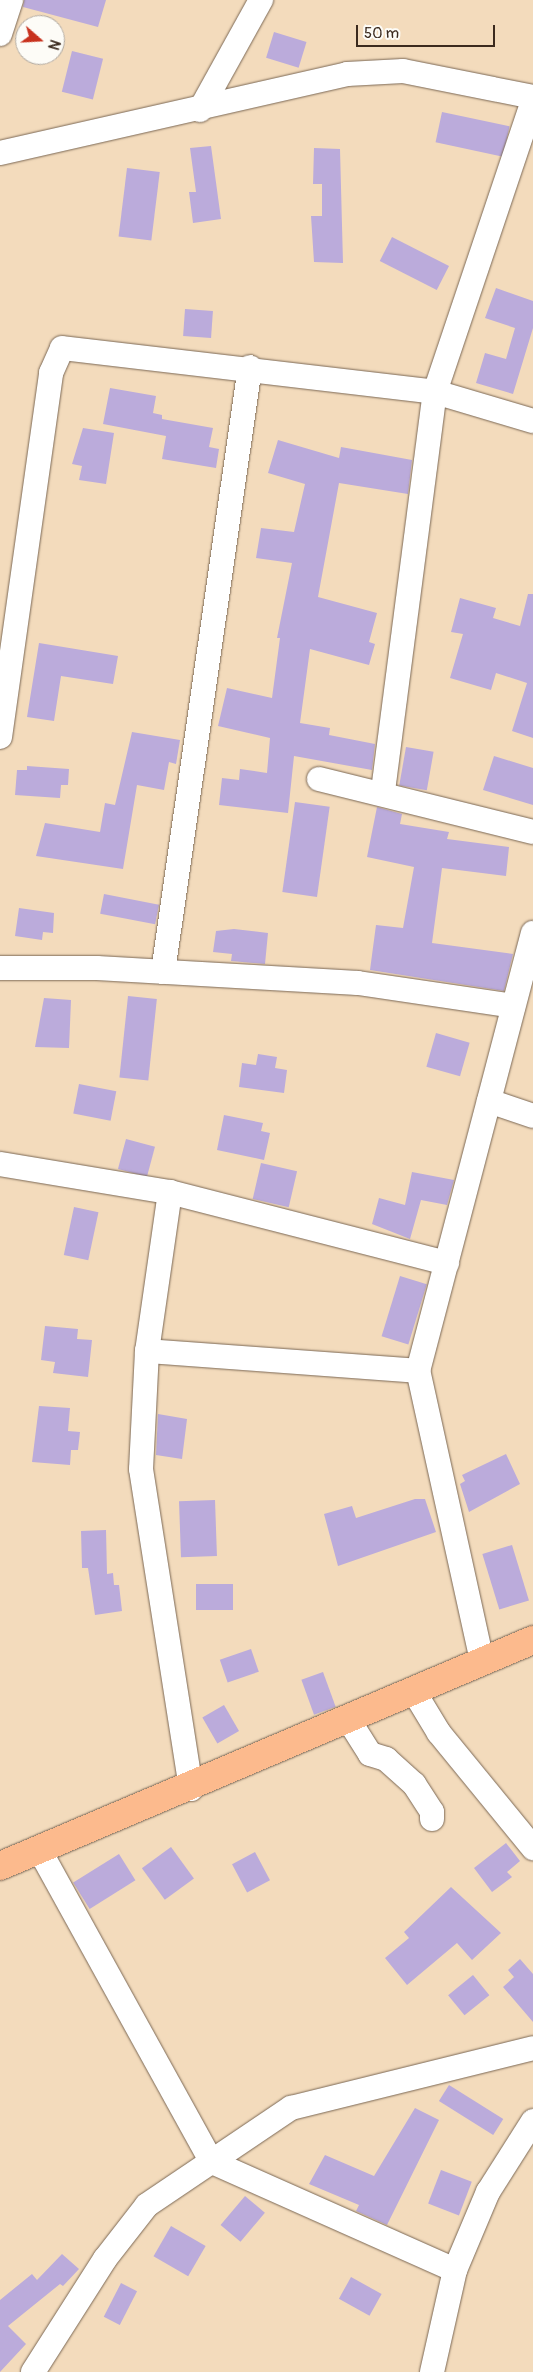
<!DOCTYPE html>
<style>
body{margin:0}
#map{position:relative;width:533px;height:2372px;overflow:hidden;background:#f3dbbc;font-family:Pangolin,sans-serif}
div>[style]{position:absolute}
[style*='--x']{left:calc(var(--x)*1px);top:calc(var(--y)*1px);width:calc(var(--w)*1px);rotate:calc(var(--a)*1deg)}
.building>*{inset:0;background:#bbabdb;transform-origin:0 0}
.roads{filter:drop-shadow(0 0 1px #7b6855) drop-shadow(0 0 1px #7b6855)}
.minor>*{height:24px;margin:-12px;padding:0 12px;transform-origin:12px;border-radius:12px;background:#fff}
.major>*{height:28px;margin:-14px;padding:0 14px;transform-origin:14px;border-radius:14px;background:#fcba8d}
span{translate:-50% -50%;white-space:nowrap;text-align:center;line-height:1.15;-webkit-text-stroke:5px #fdfcf7;paint-order:stroke}
.north{position:absolute;left:15px;top:15px;width:50px;height:50px;box-sizing:border-box;background:#fdfcf7;border:1px solid #afa8a0;border-radius:50%;rotate:109deg;font-size:14px;font-weight:700;line-height:20px;text-align:center;color:#3b2a1e}
.north::after{content:'';display:block;margin:auto;width:18px;height:22px;background:#c8321e;clip-path:polygon(50% 0,100% 100%,50% 72%,0 100%)}
.scale{position:absolute;left:356px;top:25px;width:139px;height:22px;box-sizing:border-box;border:2px solid #3b2a1e;border-top:0;padding-left:6px;font-size:15px;line-height:18px;white-space:nowrap;color:#3b2a1e;-webkit-text-stroke:4px #fdfcf7;paint-order:stroke}
</style>
<div id="map">
<div class="building">
<div style="clip-path:polygon(24px 0,106px 0,98px 27px,23px 7px)"></div>
<div style="left:274px;top:32px;width:34px;height:27px;rotate:17deg"></div>
<div style="left:72px;top:51px;width:32px;height:42px;rotate:14deg"></div>
<div style="left:442px;top:112px;width:69px;height:31px;rotate:12deg"></div>
<div style="clip-path:polygon(211px 146px,221px 219px,193px 223px,189px 192px,196px 192px,190px 148px)"></div>
<div style="clip-path:polygon(314px 148px,340px 149px,343px 263px,314px 262px,311px 216px,322px 216px,322px 184px,313px 184px)"></div>
<div style="left:127px;top:168px;width:33px;height:69px;rotate:7deg"></div>
<div style="left:392px;top:237px;width:64px;height:27px;rotate:27deg"></div>
<div style="clip-path:polygon(496px 288px,533px 301px,533px 328px,513px 394px,476px 383px,485px 353px,506px 359px,515px 328px,485px 318px)"></div>
<div style="left:185px;top:309px;width:28px;height:27px;rotate:4deg"></div>
<div style="clip-path:polygon(110px 388px,156px 396px,153px 413px,162px 415px,162px 419px,213px 428px,209px 447px,219px 449px,216px 468px,162px 459px,166px 436px,103px 424px)"></div>
<div style="clip-path:polygon(83px 428px,114px 433px,106px 484px,79px 480px,82px 466px,72px 464px)"></div>
<div style="clip-path:polygon(278px 440px,339px 458px,341px 447px,412px 460px,408px 494px,339px 483px,318px 597px,377px 613px,369px 642px,375px 644px,369px 665px,310px 649px,300px 723px,330px 728px,329px 735px,375px 744px,372px 770px,294px 756px,288px 813px,219px 805px,222px 778px,239px 780px,240px 769px,267px 773px,270px 738px,218px 726px,227px 688px,272px 698px,280px 638px,277px 638px,292px 563px,256px 558px,261px 528px,294px 532px,305px 484px,268px 473px)"></div>
<div style="clip-path:polygon(528px 594px,533px 594px,533px 738px,512px 731px,527px 683px,496px 673px,491px 690px,450px 678px,463px 634px,451px 632px,460px 598px,496px 608px,493px 618px,520px 626px)"></div>
<div style="clip-path:polygon(39px 643px,118px 656px,113px 684px,61px 676px,54px 721px,27px 717px)"></div>
<div style="clip-path:polygon(132px 732px,180px 740px,176px 764px,169px 762px,164px 790px,137px 785px,123px 869px,36px 856px,45px 823px,100px 832px,105px 803px,115px 805px)"></div>
<div style="left:406px;top:747px;width:28px;height:39px;rotate:10deg"></div>
<div style="clip-path:polygon(494px 756px,533px 768px,533px 805px,483px 790px)"></div>
<div style="clip-path:polygon(27px 766px,69px 769px,68px 785px,61px 785px,60px 798px,15px 795px,17px 770px,27px 770px)"></div>
<div style="left:295px;top:802px;width:35px;height:91px;rotate:8deg"></div>
<div style="clip-path:polygon(377px 807px,402px 814px,400px 824px,449px 832px,447px 839px,509px 847px,506px 876px,442px 868px,432px 943px,513px 954px,504px 991px,370px 970px,376px 925px,403px 928px,414px 867px,367px 857px)"></div>
<div style="left:104px;top:894px;width:56px;height:20px;rotate:11deg"></div>
<div style="clip-path:polygon(19px 908px,54px 913px,53px 933px,43px 932px,42px 940px,15px 936px)"></div>
<div style="clip-path:polygon(234px 929px,268px 933px,265px 964px,231px 961px,232px 954px,213px 952px,216px 931px)"></div>
<div style="left:128px;top:996px;width:29px;height:82px;rotate:6deg"></div>
<div style="clip-path:polygon(44px 998px,71px 1000px,69px 1048px,35px 1047px)"></div>
<div style="left:436px;top:1033px;width:35px;height:35px;rotate:16deg"></div>
<div style="clip-path:polygon(258px 1054px,277px 1057px,275px 1068px,287px 1070px,284px 1093px,239px 1087px,242px 1063px,256px 1065px)"></div>
<div style="left:79px;top:1084px;width:38px;height:30px;rotate:11deg"></div>
<div style="clip-path:polygon(224px 1115px,263px 1123px,261px 1131px,270px 1133px,264px 1160px,217px 1150px)"></div>
<div style="left:126px;top:1139px;width:30px;height:31px;rotate:15deg"></div>
<div style="left:261px;top:1163px;width:37px;height:37px;rotate:13deg"></div>
<div style="clip-path:polygon(412px 1172px,454px 1180px,447px 1205px,421px 1200px,410px 1239px,372px 1224px,379px 1198px,405px 1205px)"></div>
<div style="left:74px;top:1207px;width:25px;height:49px;rotate:12deg"></div>
<div style="left:400px;top:1276px;width:28px;height:63px;rotate:17deg"></div>
<div style="clip-path:polygon(45px 1326px,78px 1329px,77px 1339px,92px 1340px,88px 1377px,53px 1373px,55px 1362px,41px 1360px)"></div>
<div style="clip-path:polygon(39px 1406px,70px 1408px,68px 1431px,80px 1432px,78px 1450px,71px 1450px,70px 1465px,32px 1462px)"></div>
<div style="clip-path:polygon(158px 1414px,187px 1419px,182px 1459px,156px 1455px)"></div>
<div style="clip-path:polygon(506px 1454px,520px 1484px,469px 1512px,460px 1484px,465px 1481px,462px 1475px)"></div>
<div style="clip-path:polygon(415px 1499px,425px 1499px,436px 1532px,338px 1566px,324px 1514px,352px 1506px,356px 1518px)"></div>
<div style="left:215px;top:1500px;width:56px;height:36px;rotate:88deg"></div>
<div style="clip-path:polygon(106px 1530px,107px 1574px,113px 1573px,114px 1585px,119px 1585px,122px 1611px,95px 1615px,88px 1568px,82px 1568px,81px 1531px)"></div>
<div style="left:512px;top:1545px;width:58px;height:31px;rotate:73deg"></div>
<div style="left:196px;top:1584px;width:37px;height:26px"></div>
<div style="left:251px;top:1649px;width:24px;height:33px;rotate:71deg"></div>
<div style="left:323px;top:1672px;width:37px;height:23px;rotate:70deg"></div>
<div style="left:224px;top:1705px;width:30px;height:25px;rotate:60deg"></div>
<div style="clip-path:polygon(506px 1843px,520px 1861px,507px 1872px,512px 1877px,492px 1892px,474px 1868px)"></div>
<div style="left:171px;top:1847px;width:39px;height:36px;rotate:54deg"></div>
<div style="left:255px;top:1852px;width:32px;height:26px;rotate:62deg"></div>
<div style="left:119px;top:1854px;width:31px;height:54px;rotate:58deg"></div>
<div style="clip-path:polygon(451px 1887px,501px 1933px,472px 1960px,457px 1943px,407px 1985px,385px 1958px,409px 1938px,404px 1932px)"></div>
<div style="clip-path:polygon(520px 1959px,533px 1974px,533px 2022px,503px 1987px,514px 1977px,508px 1970px)"></div>
<div style="left:473px;top:1975px;width:26px;height:32px;rotate:51deg"></div>
<div style="left:449px;top:2085px;width:64px;height:19px;rotate:32deg"></div>
<div style="clip-path:polygon(415px 2108px,439px 2120px,387px 2225px,356px 2211px,359px 2205px,309px 2184px,325px 2155px,374px 2176px)"></div>
<div style="left:441px;top:2170px;width:33px;height:36px;rotate:21deg"></div>
<div style="left:245px;top:2196px;width:26px;height:38px;rotate:40deg"></div>
<div style="left:171px;top:2226px;width:40px;height:35px;rotate:30deg"></div>
<div style="clip-path:polygon(62px 2254px,79px 2269px,63px 2286px,60px 2284px,8px 2326px,26px 2344px,0 2372px,0 2300px,32px 2274px,37px 2280px)"></div>
<div style="left:351px;top:2277px;width:35px;height:25px;rotate:29deg"></div>
<div style="left:121px;top:2283px;width:18px;height:38px;rotate:27deg"></div>
</div>
<div class="roads">
<div class="minor">
<div style="--x:0;--y:34;--w:36;--a:-72"></div>
<div style="--x:200;--y:110;--w:126;--a:-61"></div>
<div style="--x:0;--y:153;--w:356;--a:-12.8"></div>
<div style="--x:347;--y:74;--w:56;--a:-3.1"></div>
<div style="--x:403;--y:71;--w:133;--a:11.3"></div>
<div style="--x:0;--y:737;--w:368;--a:-82"></div>
<div style="--x:51;--y:373;--w:27;--a:-66"></div>
<div style="--x:62;--y:348;--w:376;--a:6.7"></div>
<div style="--x:435;--y:392;--w:102;--a:16.5"></div>
<div style="--x:319;--y:779;--w:220;--a:13.9"></div>
<div style="--x:383;--y:791;--w:402;--a:-82.6"></div>
<div style="--x:435;--y:392;--w:307;--a:-71.4"></div>
<div style="--x:0;--y:968;--w:97;--a:0"></div>
<div style="--x:97;--y:968;--w:261;--a:3.3"></div>
<div style="--x:358;--y:983;--w:157;--a:8.4"></div>
<div style="--x:163;--y:972;--w:611;--a:-81.82"></div>
<div style="--x:489;--y:1101;--w:46;--a:18.8"></div>
<div style="--x:0;--y:1164;--w:172;--a:9.4"></div>
<div style="--x:170;--y:1192;--w:286;--a:14.4"></div>
<div style="--x:170;--y:1192;--w:161;--a:98.2"></div>
<div style="--x:147;--y:1351;--w:118;--a:92.9"></div>
<div style="--x:141;--y:1469;--w:324;--a:81.1"></div>
<div style="--x:147;--y:1351;--w:272;--a:4.2"></div>
<div style="--x:482;--y:1661;--w:297;--a:-102.4"></div>
<div style="--x:418;--y:1371;--w:453;--a:-75.3"></div>
<div style="--x:413;--y:1690;--w:50;--a:58.8"></div>
<div style="--x:439;--y:1733;--w:149;--a:50.7"></div>
<div style="--x:348;--y:1719;--w:41;--a:57.8"></div>
<div style="--x:370;--y:1754;--w:17;--a:17"></div>
<div style="--x:386;--y:1759;--w:38;--a:42"></div>
<div style="--x:414;--y:1784;--w:33;--a:57"></div>
<div style="--x:432;--y:1812;--w:7;--a:90"></div>
<div style="--x:40;--y:1851;--w:355;--a:61.1"></div>
<div style="--x:212;--y:2162;--w:266;--a:24"></div>
<div style="--x:33;--y:2372;--w:134;--a:-57.5"></div>
<div style="--x:105;--y:2259;--w:68;--a:-52.1"></div>
<div style="--x:147;--y:2205;--w:174;--a:-34"></div>
<div style="--x:291;--y:2108;--w:249;--a:-13.9"></div>
<div style="--x:432;--y:2372;--w:105;--a:-77.3"></div>
<div style="--x:455;--y:2270;--w:85;--a:-67.1"></div>
<div style="--x:488;--y:2192;--w:84;--a:-57.6"></div>
</div>
<div class="major">
<div style="--x:0;--y:1866;--w:579;--a:-22.98"></div>
</div>
</div>
<div class="north">N</div>
<div class="scale">50 m</div>
</div>
